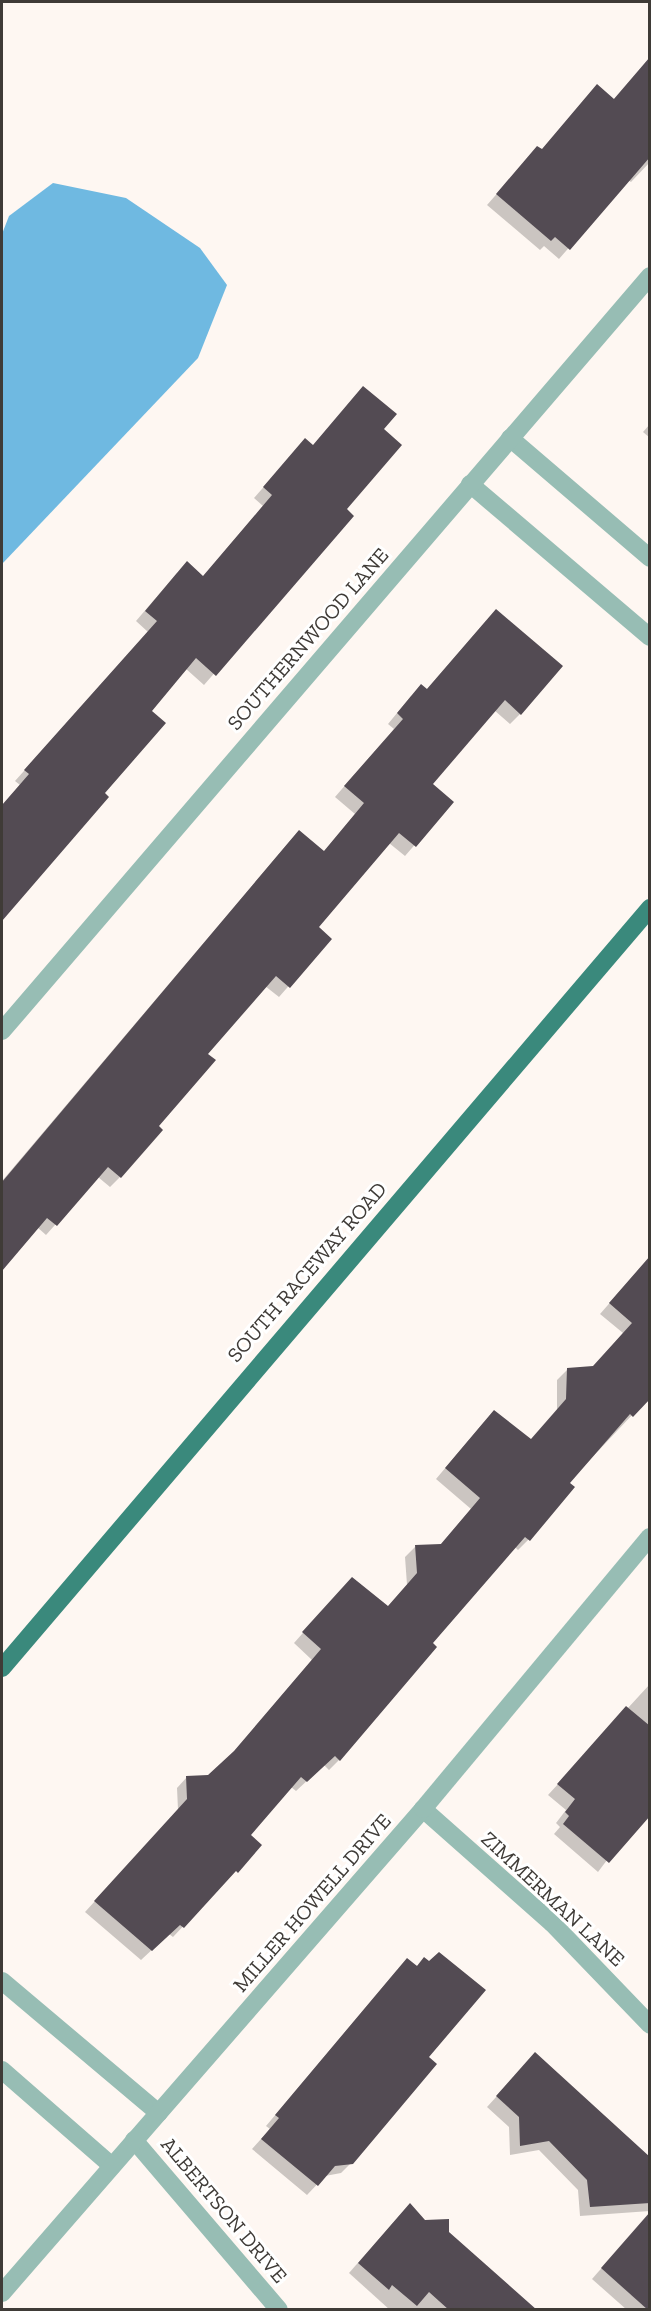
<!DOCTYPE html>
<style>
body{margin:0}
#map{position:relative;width:651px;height:2311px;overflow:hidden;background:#fef7f2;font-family:"Zilla Slab",serif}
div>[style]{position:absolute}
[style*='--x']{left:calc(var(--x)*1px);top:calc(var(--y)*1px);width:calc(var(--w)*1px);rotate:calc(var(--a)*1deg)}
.water>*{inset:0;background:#6fb9e1}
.shadow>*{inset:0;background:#0003}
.building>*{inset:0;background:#534b53}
.minor>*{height:18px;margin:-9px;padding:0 9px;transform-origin:9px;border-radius:9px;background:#97bdb4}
.major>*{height:18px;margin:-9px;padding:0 9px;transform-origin:9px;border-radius:9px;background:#3a897c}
span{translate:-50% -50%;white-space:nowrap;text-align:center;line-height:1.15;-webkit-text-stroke:6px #fff;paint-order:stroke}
.street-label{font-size:21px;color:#3f3b37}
.frame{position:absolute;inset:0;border:3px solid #3f3b37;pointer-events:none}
</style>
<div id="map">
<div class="water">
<div style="clip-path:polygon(53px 183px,126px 198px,200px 248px,227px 285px,198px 358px,2px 564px,2px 234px,9px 216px)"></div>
</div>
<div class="shadow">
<div style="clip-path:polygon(650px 57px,650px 162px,631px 182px,628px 180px,559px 259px,544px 246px,540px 250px,487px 205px,537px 148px,541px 151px,613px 100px)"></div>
<div style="clip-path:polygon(650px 424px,650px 438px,643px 432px)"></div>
<div style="clip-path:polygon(382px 429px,345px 510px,352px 516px,204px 685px,185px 668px,150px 711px,103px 793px,107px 797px,2px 920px,2px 806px,20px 785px,15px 781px,148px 632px,136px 621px,177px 573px,203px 577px,263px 506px,254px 498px,305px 440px,312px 446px)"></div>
<div style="clip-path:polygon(486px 621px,520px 714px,510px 724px,494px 710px,431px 784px,452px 802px,405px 856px,389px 843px,317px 928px,330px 939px,279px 997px,265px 986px,206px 1054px,157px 1126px,161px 1130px,120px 1177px,110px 1187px,98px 1177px,46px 1235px,37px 1227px,2px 1268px,2px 1181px,289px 842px,299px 832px,323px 853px,355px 814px,335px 797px,394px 729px,388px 724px,411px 696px,426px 690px)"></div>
<div style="clip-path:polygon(650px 1257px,650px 1396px,568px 1483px,528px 1540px,518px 1550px,515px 1547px,430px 1644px,339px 1760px,329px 1770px,324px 1765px,296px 1791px,291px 1787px,249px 1835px,260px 1845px,173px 1937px,169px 1934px,141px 1960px,85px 1912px,178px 1810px,177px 1788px,187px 1777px,209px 1776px,228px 1759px,312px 1660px,294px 1643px,342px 1589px,387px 1608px,407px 1585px,405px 1557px,415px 1547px,440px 1545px,471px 1509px,436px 1479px,484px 1422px,531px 1441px,557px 1411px,557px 1380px,568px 1369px,593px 1368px,623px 1333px,600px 1314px)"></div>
<div style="clip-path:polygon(650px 1684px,650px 1803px,598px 1872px,554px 1834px,560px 1827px,556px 1823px,566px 1810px,548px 1795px)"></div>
<div style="clip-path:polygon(429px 1963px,427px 2057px,351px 2163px,341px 2173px,325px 2176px,307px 2195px,252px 2149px,270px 2129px,266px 2126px,397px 1970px)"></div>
<div style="clip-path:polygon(526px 2064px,650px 2158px,650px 2211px,580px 2216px,578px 2190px,539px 2150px,510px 2155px,509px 2127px,487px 2107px)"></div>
<div style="clip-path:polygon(650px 2213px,650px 2310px,627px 2310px,592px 2279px)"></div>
<div style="clip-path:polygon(400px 2215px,448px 2233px,535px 2310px,390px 2310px,349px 2273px)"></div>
</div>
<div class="building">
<div style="clip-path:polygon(650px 57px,650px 157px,570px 250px,555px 237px,551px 241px,496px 194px,537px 146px,542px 149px,597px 84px,614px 99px)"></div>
<div style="clip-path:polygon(363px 386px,397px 414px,384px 429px,402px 445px,347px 509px,354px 516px,216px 676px,196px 658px,152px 711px,166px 723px,105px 793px,109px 797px,2px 921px,2px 805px,29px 774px,24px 770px,157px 621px,145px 611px,187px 561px,203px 576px,272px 495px,263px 487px,305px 438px,313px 445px)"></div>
<div style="clip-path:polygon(496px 609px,563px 666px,521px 715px,505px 700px,433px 784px,454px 802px,416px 847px,399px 833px,319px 927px,332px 939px,290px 988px,276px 976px,208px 1054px,216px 1060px,159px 1126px,163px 1130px,121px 1178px,108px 1167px,57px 1226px,47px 1218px,2px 1271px,2px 1182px,299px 830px,324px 851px,364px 803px,344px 786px,403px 719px,397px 713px,421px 684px,427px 689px)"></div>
<div style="clip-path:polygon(650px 1256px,650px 1399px,633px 1417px,630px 1414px,570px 1483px,575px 1487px,530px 1541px,525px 1537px,433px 1643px,437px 1647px,340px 1761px,335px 1756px,307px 1782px,301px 1777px,251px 1835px,262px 1845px,238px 1873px,236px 1871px,184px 1928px,180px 1925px,152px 1951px,94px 1901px,187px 1799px,186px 1776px,208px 1775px,234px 1751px,321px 1649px,302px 1632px,352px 1577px,388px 1606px,417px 1573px,415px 1545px,441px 1544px,480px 1498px,445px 1468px,494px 1410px,531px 1439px,566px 1399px,567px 1368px,593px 1366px,632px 1323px,609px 1303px)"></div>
<div style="clip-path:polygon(626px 1706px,650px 1726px,650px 1816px,609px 1863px,563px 1824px,569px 1816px,565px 1812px,575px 1799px,557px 1784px)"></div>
<div style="clip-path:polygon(439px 1952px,486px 1990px,429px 2057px,437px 2064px,353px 2164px,335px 2166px,318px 2186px,261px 2139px,279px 2118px,275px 2115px,407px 1958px,417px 1966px,424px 1957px,429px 1961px)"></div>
<div style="clip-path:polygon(535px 2052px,650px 2157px,650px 2203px,590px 2207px,587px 2180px,549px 2141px,520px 2146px,519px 2117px,496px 2096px)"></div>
<div style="clip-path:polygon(410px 2203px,425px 2220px,449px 2219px,449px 2232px,537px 2310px,449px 2310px,429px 2292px,417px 2306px,392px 2285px,389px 2290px,358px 2263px)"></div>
<div style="clip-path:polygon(650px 2212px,650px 2310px,648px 2310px,601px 2268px)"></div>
</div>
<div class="minor">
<div style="--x:510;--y:438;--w:184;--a:40.6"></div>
<div style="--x:470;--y:484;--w:236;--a:40.4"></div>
<div style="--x:2;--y:1031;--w:995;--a:-49.36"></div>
<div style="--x:423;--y:1809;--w:172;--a:41.5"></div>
<div style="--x:552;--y:1923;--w:141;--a:46.1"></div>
<div style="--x:2;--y:1981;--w:205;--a:40.1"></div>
<div style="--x:2;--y:2070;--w:146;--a:41.1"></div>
<div style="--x:134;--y:2140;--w:223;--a:49.5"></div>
<div style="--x:2;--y:2293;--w:641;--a:-48.98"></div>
<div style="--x:423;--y:1809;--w:354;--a:-50.2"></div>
</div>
<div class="major">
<div style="--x:2;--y:1668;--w:999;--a:-49.55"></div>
</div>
<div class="street-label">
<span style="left:308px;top:639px;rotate:-49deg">SOUTHERNWOOD LANE</span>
<span style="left:307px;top:1272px;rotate:-49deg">SOUTH RACEWAY ROAD</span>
<span style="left:553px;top:1899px;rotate:43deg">ZIMMERMAN LANE</span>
<span style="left:312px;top:1903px;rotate:-49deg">MILLER HOWELL DRIVE</span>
<span style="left:224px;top:2210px;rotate:50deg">ALBERTSON DRIVE</span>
</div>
<div class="frame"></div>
</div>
